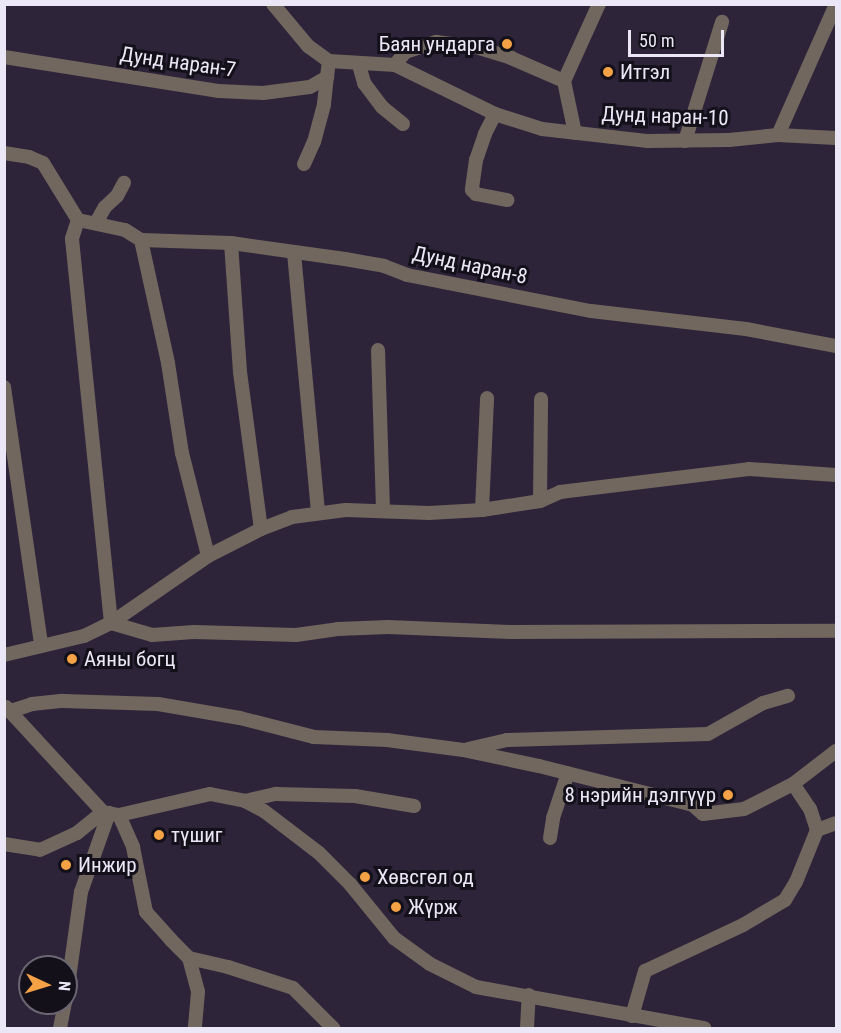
<!DOCTYPE html>
<meta charset="utf-8">
<style>
body{margin:0}
#map{position:relative;width:841px;height:1033px;overflow:hidden;background:#2d243a;font-family:"Roboto Condensed",sans-serif}
div>[style]{position:absolute}
[style*='--x']{left:calc(var(--x)*1px);top:calc(var(--y)*1px);width:calc(var(--w)*1px);rotate:calc(var(--a)*1deg)}
.minor>*{height:14px;margin:-7px;padding:0 7px;transform-origin:7px;border-radius:7px;background:#71675e}
.dots>*{width:16px;height:16px;translate:-50% -50%;box-sizing:border-box;border:3px solid #13101a;border-radius:50%}
span{translate:-50% -50%;white-space:nowrap;text-align:center;line-height:1.15;-webkit-text-stroke:6px #13101a;paint-order:stroke}
.poi-label{font-size:21px;color:#ece7f6}
.right{translate:-100% -50%;text-align:right}
.left{translate:0 -50%;text-align:left}
.street-label{font-size:21px;color:#ece7f6}
.frame{position:absolute;inset:0;border:6px solid #ece7f6;pointer-events:none}
.north{position:absolute;left:18px;top:955px;width:60px;height:60px;box-sizing:border-box;background:#13101a;border:2px solid #6a6672;border-radius:50%;rotate:94deg;font-size:16px;font-weight:700;line-height:24px;text-align:center;color:#ece7f6}
.north::after{content:'';display:block;margin:auto;width:21px;height:27px;background:#f5a246;clip-path:polygon(50% 0,100% 100%,50% 72%,0 100%)}
.scale{position:absolute;left:628px;top:30px;width:96px;height:27px;box-sizing:border-box;border:3px solid #ece7f6;border-top:0;padding-left:8px;font-size:18px;line-height:21px;white-space:nowrap;color:#ece7f6;-webkit-text-stroke:4px #13101a;paint-order:stroke}
</style>
<div id="map">
<div class="minor">
<div style="--x:273;--y:4;--w:55;--a:50.2"></div>
<div style="--x:308;--y:46;--w:26;--a:36"></div>
<div style="--x:329;--y:61;--w:66;--a:3.5"></div>
<div style="--x:395;--y:65;--w:111;--a:26.1"></div>
<div style="--x:495;--y:114;--w:49;--a:17.7"></div>
<div style="--x:542;--y:129;--w:107;--a:6.5"></div>
<div style="--x:648;--y:141;--w:81;--a:-0.7"></div>
<div style="--x:729;--y:140;--w:49;--a:-5.8"></div>
<div style="--x:778;--y:135;--w:58;--a:3"></div>
<div style="--x:4;--y:57;--w:218;--a:9"></div>
<div style="--x:219;--y:91;--w:44;--a:2.6"></div>
<div style="--x:263;--y:93;--w:47;--a:-7.3"></div>
<div style="--x:310;--y:87;--w:20;--a:-30"></div>
<div style="--x:327;--y:77;--w:16;--a:-83"></div>
<div style="--x:359;--y:65;--w:19;--a:74"></div>
<div style="--x:364;--y:83;--w:30;--a:53"></div>
<div style="--x:382;--y:107;--w:27;--a:39"></div>
<div style="--x:395;--y:65;--w:16;--a:-52"></div>
<div style="--x:405;--y:52;--w:33;--a:-18"></div>
<div style="--x:436;--y:42;--w:40;--a:7.1"></div>
<div style="--x:476;--y:47;--w:37;--a:17"></div>
<div style="--x:511;--y:58;--w:58;--a:23.5"></div>
<div style="--x:564;--y:81;--w:53;--a:78.1"></div>
<div style="--x:564;--y:81;--w:85;--a:-65.6"></div>
<div style="--x:495;--y:114;--w:22;--a:117"></div>
<div style="--x:485;--y:134;--w:28;--a:109"></div>
<div style="--x:476;--y:160;--w:30;--a:98"></div>
<div style="--x:472;--y:190;--w:6;--a:45"></div>
<div style="--x:476;--y:194;--w:32;--a:11"></div>
<div style="--x:778;--y:135;--w:143;--a:-66.1"></div>
<div style="--x:685;--y:141;--w:125;--a:-72.7"></div>
<div style="--x:4;--y:153;--w:25;--a:9"></div>
<div style="--x:29;--y:157;--w:15;--a:23"></div>
<div style="--x:43;--y:163;--w:67;--a:58.4"></div>
<div style="--x:78;--y:220;--w:48;--a:12"></div>
<div style="--x:125;--y:230;--w:19;--a:32"></div>
<div style="--x:141;--y:240;--w:90;--a:1.9"></div>
<div style="--x:231;--y:243;--w:115;--a:8"></div>
<div style="--x:345;--y:259;--w:40;--a:10"></div>
<div style="--x:384;--y:266;--w:25;--a:21"></div>
<div style="--x:407;--y:275;--w:187;--a:11.1"></div>
<div style="--x:591;--y:311;--w:156;--a:6.6"></div>
<div style="--x:746;--y:329;--w:92;--a:10.7"></div>
<div style="--x:304;--y:164;--w:24;--a:-66"></div>
<div style="--x:314;--y:142;--w:39;--a:-75"></div>
<div style="--x:324;--y:104;--w:27;--a:-84"></div>
<div style="--x:78;--y:220;--w:20;--a:108"></div>
<div style="--x:72;--y:239;--w:386;--a:84.2"></div>
<div style="--x:111;--y:623;--w:43;--a:16.3"></div>
<div style="--x:152;--y:635;--w:42;--a:-4.1"></div>
<div style="--x:194;--y:632;--w:102;--a:1.7"></div>
<div style="--x:296;--y:635;--w:42;--a:-8.1"></div>
<div style="--x:338;--y:629;--w:50;--a:-2.3"></div>
<div style="--x:388;--y:627;--w:122;--a:2.3"></div>
<div style="--x:510;--y:632;--w:326;--a:-0.2"></div>
<div style="--x:96;--y:223;--w:18;--a:-61"></div>
<div style="--x:105;--y:207;--w:16;--a:-43"></div>
<div style="--x:117;--y:196;--w:15;--a:-62"></div>
<div style="--x:141;--y:240;--w:126;--a:77.6"></div>
<div style="--x:168;--y:363;--w:91;--a:81.2"></div>
<div style="--x:182;--y:453;--w:106;--a:75.8"></div>
<div style="--x:231;--y:243;--w:129;--a:86"></div>
<div style="--x:240;--y:372;--w:158;--a:82.4"></div>
<div style="--x:294;--y:253;--w:261;--a:84.7"></div>
<div style="--x:378;--y:350;--w:161;--a:88.2"></div>
<div style="--x:4;--y:387;--w:261;--a:81.8"></div>
<div style="--x:540;--y:501;--w:102;--a:-89.4"></div>
<div style="--x:482;--y:510;--w:112;--a:-87.4"></div>
<div style="--x:4;--y:655;--w:82;--a:-13.4"></div>
<div style="--x:84;--y:636;--w:30;--a:-26"></div>
<div style="--x:111;--y:623;--w:118;--a:-34.6"></div>
<div style="--x:208;--y:556;--w:59;--a:-27"></div>
<div style="--x:261;--y:529;--w:33;--a:-21"></div>
<div style="--x:292;--y:517;--w:54;--a:-7.4"></div>
<div style="--x:346;--y:510;--w:83;--a:2.1"></div>
<div style="--x:429;--y:513;--w:53;--a:-3.2"></div>
<div style="--x:482;--y:510;--w:59;--a:-8.8"></div>
<div style="--x:540;--y:501;--w:22;--a:-24"></div>
<div style="--x:560;--y:492;--w:190;--a:-6.9"></div>
<div style="--x:749;--y:469;--w:87;--a:3.9"></div>
<div style="--x:6;--y:707;--w:143;--a:47.3"></div>
<div style="--x:103;--y:812;--w:16;--a:11"></div>
<div style="--x:119;--y:815;--w:93;--a:-13"></div>
<div style="--x:210;--y:794;--w:36;--a:11"></div>
<div style="--x:245;--y:801;--w:21;--a:28"></div>
<div style="--x:264;--y:811;--w:69;--a:37.4"></div>
<div style="--x:319;--y:853;--w:44;--a:45"></div>
<div style="--x:350;--y:884;--w:70;--a:50.8"></div>
<div style="--x:394;--y:938;--w:44;--a:35.8"></div>
<div style="--x:430;--y:964;--w:51;--a:26.6"></div>
<div style="--x:476;--y:987;--w:232;--a:10.2"></div>
<div style="--x:11;--y:711;--w:22;--a:-18"></div>
<div style="--x:32;--y:704;--w:31;--a:-6"></div>
<div style="--x:63;--y:701;--w:95;--a:1.8"></div>
<div style="--x:158;--y:704;--w:83;--a:9.7"></div>
<div style="--x:240;--y:718;--w:76;--a:14.4"></div>
<div style="--x:314;--y:737;--w:73;--a:2.4"></div>
<div style="--x:387;--y:740;--w:77;--a:7.5"></div>
<div style="--x:463;--y:750;--w:78;--a:11.9"></div>
<div style="--x:539;--y:766;--w:159;--a:14.2"></div>
<div style="--x:693;--y:805;--w:13;--a:42"></div>
<div style="--x:703;--y:814;--w:41;--a:-7"></div>
<div style="--x:744;--y:809;--w:55;--a:-27"></div>
<div style="--x:793;--y:784;--w:54;--a:-37.5"></div>
<div style="--x:468;--y:749;--w:40;--a:-13"></div>
<div style="--x:507;--y:740;--w:201;--a:-1.7"></div>
<div style="--x:708;--y:734;--w:63;--a:-29.4"></div>
<div style="--x:763;--y:703;--w:26;--a:-16"></div>
<div style="--x:245;--y:801;--w:32;--a:-13"></div>
<div style="--x:276;--y:794;--w:79;--a:1.5"></div>
<div style="--x:355;--y:796;--w:60;--a:9.6"></div>
<div style="--x:119;--y:815;--w:35;--a:66"></div>
<div style="--x:133;--y:847;--w:66;--a:78.7"></div>
<div style="--x:146;--y:912;--w:38;--a:48"></div>
<div style="--x:171;--y:940;--w:25;--a:45"></div>
<div style="--x:189;--y:958;--w:40;--a:13"></div>
<div style="--x:228;--y:967;--w:68;--a:17.9"></div>
<div style="--x:293;--y:988;--w:57;--a:45"></div>
<div style="--x:817;--y:830;--w:20;--a:-20"></div>
<div style="--x:550;--y:838;--w:20;--a:-81"></div>
<div style="--x:553;--y:818;--w:47;--a:-71.6"></div>
<div style="--x:4;--y:844;--w:36;--a:9"></div>
<div style="--x:40;--y:850;--w:41;--a:-24.7"></div>
<div style="--x:77;--y:833;--w:33;--a:-39"></div>
<div style="--x:189;--y:958;--w:35;--a:75"></div>
<div style="--x:198;--y:992;--w:36;--a:95"></div>
<div style="--x:66;--y:1000;--w:109;--a:-82.1"></div>
<div style="--x:81;--y:892;--w:84;--a:-70.5"></div>
<div style="--x:632;--y:1016;--w:47;--a:-73.9"></div>
<div style="--x:645;--y:971;--w:108;--a:-25.1"></div>
<div style="--x:743;--y:925;--w:49;--a:-30.8"></div>
<div style="--x:785;--y:900;--w:21;--a:-59"></div>
<div style="--x:796;--y:882;--w:56;--a:-68"></div>
<div style="--x:817;--y:830;--w:22;--a:-108"></div>
<div style="--x:810;--y:809;--w:30;--a:-124"></div>
<div style="--x:60;--y:1028;--w:25;--a:-79"></div>
<div style="--x:527;--y:1028;--w:33;--a:-87"></div>
</div>
<div class="dots">
<div style="left:507px;top:44px;background:#f5a246"></div>
<div style="left:608px;top:72px;background:#f5a246"></div>
<div style="left:72px;top:659px;background:#f5a246"></div>
<div style="left:728px;top:795px;background:#f5a246"></div>
<div style="left:159px;top:835px;background:#f5a246"></div>
<div style="left:66px;top:865px;background:#f5a246"></div>
<div style="left:365px;top:877px;background:#f5a246"></div>
<div style="left:396px;top:907px;background:#f5a246"></div>
</div>
<div class="poi-label">
<span class="right" style="left:495px;top:44px">Баян ундарга</span>
<span class="left" style="left:620px;top:72px">Итгэл</span>
<span class="left" style="left:84px;top:659px">Аяны богц</span>
<span class="right" style="left:716px;top:795px">8 нэрийн дэлгүүр</span>
<span class="left" style="left:171px;top:835px">түшиг</span>
<span class="left" style="left:78px;top:865px">Инжир</span>
<span class="left" style="left:377px;top:877px">Хөвсгөл од</span>
<span class="left" style="left:408px;top:907px">Жүрж</span>
</div>
<div class="street-label">
<span style="left:178px;top:62px;rotate:8deg">Дунд наран-7</span>
<span style="left:665px;top:116px;rotate:2deg">Дунд наран-10</span>
<span style="left:470px;top:265px;rotate:12deg">Дунд наран-8</span>
</div>
<div class="frame"></div>
<div class="north">N</div>
<div class="scale">50 m</div>
</div>
